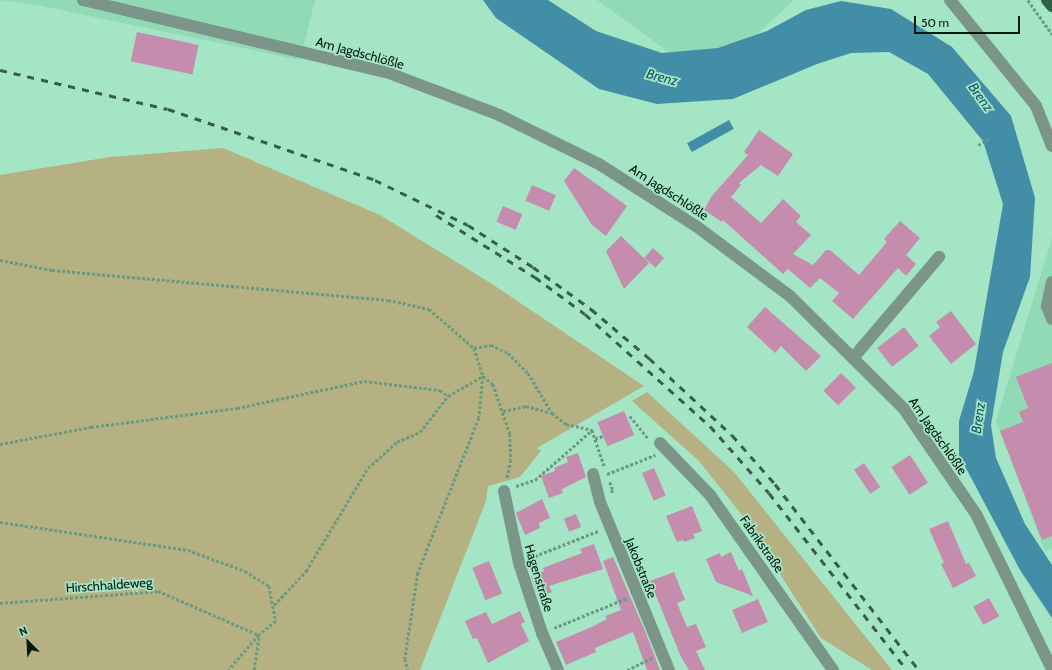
<!DOCTYPE html>
<meta charset="utf-8">
<style>
body{margin:0}
#map{position:relative;width:1052px;height:670px;overflow:hidden;background:#a4e5c5;font-family:Cabin,sans-serif}
div>[style]{position:absolute}
[style*='--x']{left:calc(var(--x)*1px);top:calc(var(--y)*1px);width:calc(var(--w)*1px);rotate:calc(var(--a)*1deg)}
.built>*{inset:0;background:#90dab6}
.green>*{inset:0;background:#b6b182}
.water>*{inset:0;background:#438ea7;transform-origin:0 0}
.building>*{inset:0;background:#c58cae;transform-origin:0 0}
.path>*{height:2.5px;margin-top:-1.25px;transform-origin:0;background:repeating-linear-gradient(90deg,#699b82 0 3px,transparent 0 5px)}
.minor>*{height:12px;margin:-6px;padding:0 6px;transform-origin:6px;border-radius:6px;background:#7b9688}
.major>*{height:12px;margin:-6px;padding:0 6px;transform-origin:6px;border-radius:6px;background:#2e614a}
.rail>*{height:3px;margin-top:-1.5px;transform-origin:0;background:repeating-linear-gradient(90deg,#385d4b 0 7px,transparent 0 14px)}
span{translate:-50% -50%;white-space:nowrap;text-align:center;line-height:1.15;-webkit-text-stroke:3.5px #a4e5c5;paint-order:stroke}
.street-label{font-size:13px;color:#01190e}
.water-label{font-size:14px;color:#165467;font-style:italic}
.north{position:absolute;left:8px;top:622px;width:40px;height:40px;-webkit-text-stroke:3px #a4e5c5;paint-order:stroke;rotate:336deg;font-size:11px;font-weight:700;line-height:16px;text-align:center;color:#01190e}
.north::after{content:'';display:block;margin:auto;width:14px;height:18px;background:#01190e;clip-path:polygon(50% 0,100% 100%,50% 72%,0 100%)}
.scale{position:absolute;left:914px;top:16px;width:106px;height:18px;box-sizing:border-box;border:2px solid #01190e;border-top:0;padding-left:5px;font-size:12px;line-height:14px;white-space:nowrap;color:#01190e;-webkit-text-stroke:3px #a4e5c5;paint-order:stroke}
</style>
<div id="map">
<div class="built">
<div style="clip-path:polygon(0 0,315px 0,300px 60px,37px 5px)"></div>
<div style="clip-path:polygon(597px 0,794px 0,707px 80px)"></div>
<div style="clip-path:polygon(1052px 238px,1052px 549px,1045px 551px,996px 421px)"></div>
</div>
<div class="green">
<div style="clip-path:polygon(223px 148px,380px 215px,492px 284px,644px 386px,537px 448px,541px 451px,520px 477px,488px 486px,486px 501px,420px 670px,0 670px,0 175px,110px 157px)"></div>
<div style="clip-path:polygon(647px 392px,734px 472px,892px 670px,872px 670px,821px 638px,742px 515px,699px 461px,632px 401px)"></div>
</div>
<div class="water">
<div style="clip-path:polygon(483px 0,548px 0,596px 31px,662px 53px,718px 48px,767px 31px,806px 10px,841px 1px,891px 9px,952px 47px,1011px 116px,1035px 198px,1030px 277px,1003px 352px,991px 425px,996px 458px,1025px 524px,1052px 565px,1052px 618px,1020px 570px,959px 455px,959px 421px,974px 371px,1003px 204px,983px 141px,928px 74px,889px 52px,851px 53px,817px 64px,733px 99px,657px 104px,599px 89px,496px 18px)"></div>
<div style="left:729px;top:120px;width:10px;height:48px;rotate:61deg"></div>
</div>
<div class="building">
<div style="left:137px;top:32px;width:63px;height:30px;rotate:12deg"></div>
<div style="clip-path:polygon(759px 130px,793px 154px,778px 176px,761px 165px,739px 183px,741px 185px,731px 197px,761px 223px,783px 199px,801px 216px,796px 222px,811px 235px,793px 254px,813px 265px,826px 250px,830px 250px,859px 275px,887px 242px,884px 239px,900px 221px,920px 238px,906px 255px,916px 264px,906px 276px,898px 268px,853px 319px,832px 301px,839px 293px,820px 278px,810px 288px,788px 269px,783px 274px,723px 220px,722px 222px,704px 210px,711px 197px,748px 155px,744px 152px)"></div>
<div style="clip-path:polygon(574px 168px,627px 206px,606px 236px,592px 225px,564px 181px)"></div>
<div style="left:532px;top:185px;width:26px;height:17px;rotate:23deg"></div>
<div style="left:503px;top:206px;width:21px;height:17px;rotate:23deg"></div>
<div style="clip-path:polygon(621px 236px,649px 263px,624px 289px,606px 251px)"></div>
<div style="left:653px;top:248px;width:15px;height:13px;rotate:42deg"></div>
<div style="clip-path:polygon(765px 307px,821px 356px,806px 371px,781px 346px,775px 353px,747px 327px)"></div>
<div style="clip-path:polygon(951px 311px,976px 344px,951px 364px,929px 336px,940px 327px,936px 322px)"></div>
<div style="left:904px;top:327px;width:24px;height:34px;rotate:52deg"></div>
<div style="clip-path:polygon(1052px 363px,1052px 536px,1042px 540px,1000px 431px,1023px 422px,1019px 412px,1028px 408px,1016px 377px)"></div>
<div style="left:841px;top:373px;width:21px;height:25px;rotate:45deg"></div>
<div style="left:624px;top:411px;width:26px;height:29px;rotate:67deg"></div>
<div style="clip-path:polygon(578px 453px,586px 477px,562px 489px,563px 493px,549px 498px,541px 476px,555px 471px,554px 468px,568px 462px,566px 457px)"></div>
<div style="left:910px;top:455px;width:33px;height:22px;rotate:57deg"></div>
<div style="left:864px;top:463px;width:29px;height:12px;rotate:56deg"></div>
<div style="left:654px;top:468px;width:30px;height:13px;rotate:67deg"></div>
<div style="clip-path:polygon(542px 499px,550px 518px,539px 523px,540px 528px,525px 535px,516px 513px)"></div>
<div style="clip-path:polygon(692px 506px,702px 531px,693px 534px,695px 538px,684px 542px,683px 540px,677px 542px,666px 516px)"></div>
<div style="left:576px;top:514px;width:14px;height:13px;rotate:69deg"></div>
<div style="clip-path:polygon(948px 521px,966px 564px,969px 563px,976px 576px,953px 588px,941px 564px,944px 563px,929px 529px)"></div>
<div style="clip-path:polygon(594px 544px,603px 569px,549px 586px,552px 592px,539px 597px,531px 576px,544px 571px,543px 568px,582px 553px,580px 549px)"></div>
<div style="clip-path:polygon(731px 552px,739px 571px,742px 569px,753px 596px,716px 582px,706px 559px,720px 553px,721px 557px)"></div>
<div style="clip-path:polygon(613px 557px,645px 631px,660px 670px,647px 670px,633px 632px,595px 648px,596px 652px,566px 665px,556px 642px,594px 626px,607px 619px,605px 616px,621px 610px,603px 561px)"></div>
<div style="left:489px;top:561px;width:35px;height:18px;rotate:68deg"></div>
<div style="clip-path:polygon(674px 572px,685px 600px,677px 603px,687px 627px,696px 624px,706px 647px,696px 651px,705px 670px,689px 670px,681px 657px,650px 581px)"></div>
<div style="left:989px;top:598px;width:21px;height:18px;rotate:61deg"></div>
<div style="left:758px;top:599px;width:25px;height:28px;rotate:67deg"></div>
<div style="clip-path:polygon(520px 611px,525px 622px,521px 624px,529px 641px,488px 663px,477px 638px,473px 639px,465px 621px,486px 612px,492px 624px)"></div>
</div>
<div class="path">
<div style="--x:1028;--y:0;--w:42;--a:54.8"></div>
<div style="--x:978;--y:145;--w:12;--a:-31"></div>
<div style="--x:0;--y:260;--w:53;--a:10.9"></div>
<div style="--x:52;--y:270;--w:337;--a:5.1"></div>
<div style="--x:388;--y:300;--w:42;--a:12.4"></div>
<div style="--x:429;--y:309;--w:60;--a:40.9"></div>
<div style="--x:474;--y:348;--w:29;--a:72"></div>
<div style="--x:483;--y:376;--w:42;--a:95.4"></div>
<div style="--x:479;--y:418;--w:167;--a:111.5"></div>
<div style="--x:418;--y:573;--w:87;--a:98.6"></div>
<div style="--x:405;--y:659;--w:11;--a:75"></div>
<div style="--x:474;--y:348;--w:17;--a:-10"></div>
<div style="--x:491;--y:345;--w:19;--a:25"></div>
<div style="--x:508;--y:353;--w:28;--a:45"></div>
<div style="--x:528;--y:373;--w:47;--a:59"></div>
<div style="--x:552;--y:413;--w:18;--a:38"></div>
<div style="--x:566;--y:424;--w:27;--a:13"></div>
<div style="--x:503;--y:411;--w:24;--a:-12"></div>
<div style="--x:526;--y:406;--w:27;--a:15"></div>
<div style="--x:630;--y:416;--w:28;--a:51"></div>
<div style="--x:592;--y:430;--w:39;--a:71"></div>
<div style="--x:595;--y:439;--w:9;--a:-21"></div>
<div style="--x:0;--y:444;--w:93;--a:-10.6"></div>
<div style="--x:91;--y:427;--w:147;--a:-7.4"></div>
<div style="--x:237;--y:408;--w:130;--a:-12"></div>
<div style="--x:364;--y:381;--w:77;--a:6.8"></div>
<div style="--x:440;--y:390;--w:10;--a:37"></div>
<div style="--x:952;--y:459;--w:8;--a:-30"></div>
<div style="--x:607;--y:474;--w:52;--a:-21.6"></div>
<div style="--x:610;--y:482;--w:9;--a:69"></div>
<div style="--x:613;--y:490;--w:4;--a:117"></div>
<div style="--x:516;--y:486;--w:20;--a:-18"></div>
<div style="--x:535;--y:480;--w:74;--a:-41.2"></div>
<div style="--x:0;--y:522;--w:190;--a:8.5"></div>
<div style="--x:188;--y:550;--w:61;--a:20.2"></div>
<div style="--x:245;--y:571;--w:28;--a:32"></div>
<div style="--x:269;--y:586;--w:36;--a:79"></div>
<div style="--x:276;--y:621;--w:22;--a:141"></div>
<div style="--x:259;--y:635;--w:46;--a:130.6"></div>
<div style="--x:530;--y:558;--w:73;--a:-21.7"></div>
<div style="--x:0;--y:603;--w:158;--a:-4.3"></div>
<div style="--x:158;--y:591;--w:110;--a:23.5"></div>
<div style="--x:274;--y:605;--w:47;--a:-46.7"></div>
<div style="--x:306;--y:571;--w:120;--a:-59"></div>
<div style="--x:368;--y:468;--w:39;--a:-42"></div>
<div style="--x:397;--y:442;--w:25;--a:-23"></div>
<div style="--x:420;--y:432;--w:46;--a:-52.1"></div>
<div style="--x:448;--y:396;--w:40;--a:-29.7"></div>
<div style="--x:483;--y:376;--w:13;--a:39"></div>
<div style="--x:493;--y:384;--w:53;--a:71.2"></div>
<div style="--x:510;--y:434;--w:26;--a:88"></div>
<div style="--x:511;--y:460;--w:19;--a:102"></div>
<div style="--x:554;--y:628;--w:79;--a:-22.3"></div>
<div style="--x:254;--y:670;--w:34;--a:-82"></div>
<div style="--x:627;--y:670;--w:28;--a:-26"></div>
</div>
<div class="minor">
<div style="--x:83;--y:0;--w:311;--a:13.4"></div>
<div style="--x:386;--y:72;--w:121;--a:20.8"></div>
<div style="--x:499;--y:115;--w:111;--a:26.1"></div>
<div style="--x:599;--y:164;--w:115;--a:32.6"></div>
<div style="--x:696;--y:226;--w:117;--a:36.7"></div>
<div style="--x:790;--y:296;--w:161;--a:44.7"></div>
<div style="--x:904;--y:409;--w:127;--a:55.6"></div>
<div style="--x:976;--y:514;--w:173;--a:63.9"></div>
<div style="--x:950;--y:0;--w:136;--a:50.9"></div>
<div style="--x:1036;--y:106;--w:43;--a:68.2"></div>
<div style="--x:1052;--y:282;--w:25;--a:102"></div>
<div style="--x:1047;--y:306;--w:14;--a:69"></div>
<div style="--x:853;--y:358;--w:133;--a:-49.6"></div>
<div style="--x:660;--y:443;--w:72;--a:46.1"></div>
<div style="--x:710;--y:495;--w:214;--a:54.9"></div>
<div style="--x:593;--y:474;--w:29;--a:76"></div>
<div style="--x:600;--y:502;--w:182;--a:67.7"></div>
<div style="--x:504;--y:491;--w:74;--a:78.2"></div>
<div style="--x:519;--y:563;--w:74;--a:71.8"></div>
<div style="--x:542;--y:633;--w:40;--a:66.6"></div>
</div>
<div class="major">
<div style="--x:1047;--y:0;--w:8;--a:50"></div>
</div>
<div class="rail">
<div style="--x:0;--y:70;--w:172;--a:13.1"></div>
<div style="--x:168;--y:109;--w:219;--a:18.9"></div>
<div style="--x:375;--y:180;--w:103;--a:25.8"></div>
<div style="--x:468;--y:225;--w:77;--a:32.9"></div>
<div style="--x:533;--y:267;--w:72;--a:35.9"></div>
<div style="--x:591;--y:309;--w:76;--a:40.2"></div>
<div style="--x:649;--y:358;--w:113;--a:42.9"></div>
<div style="--x:732;--y:435;--w:65;--a:48.7"></div>
<div style="--x:775;--y:484;--w:235;--a:52.3"></div>
<div style="--x:436;--y:215;--w:117;--a:32.1"></div>
<div style="--x:535;--y:277;--w:62;--a:36.5"></div>
<div style="--x:585;--y:314;--w:168;--a:41.9"></div>
<div style="--x:710;--y:426;--w:89;--a:48.6"></div>
<div style="--x:769;--y:493;--w:224;--a:52.1"></div>
</div>
<div class="street-label">
<span style="left:360px;top:53px;rotate:15deg">Am Jagdschlößle</span>
<span style="left:669px;top:192px;rotate:33deg">Am Jagdschlößle</span>
<span style="left:938px;top:436px;rotate:55deg">Am Jagdschlößle</span>
<span style="left:762px;top:544px;rotate:55deg">Fabrikstraße</span>
<span style="left:641px;top:568px;rotate:68deg">Jakobstraße</span>
<span style="left:539px;top:578px;rotate:73deg">Hagenstraße</span>
<span style="left:109px;top:585px;rotate:-4deg">Hirschhaldeweg</span>
</div>
<div class="water-label">
<span style="left:662px;top:77px;rotate:15deg">Brenz</span>
<span style="left:981px;top:97px;rotate:54deg">Brenz</span>
<span style="left:978px;top:418px;rotate:-82deg">Brenz</span>
</div>
<div class="north">N</div>
<div class="scale">50 m</div>
</div>
